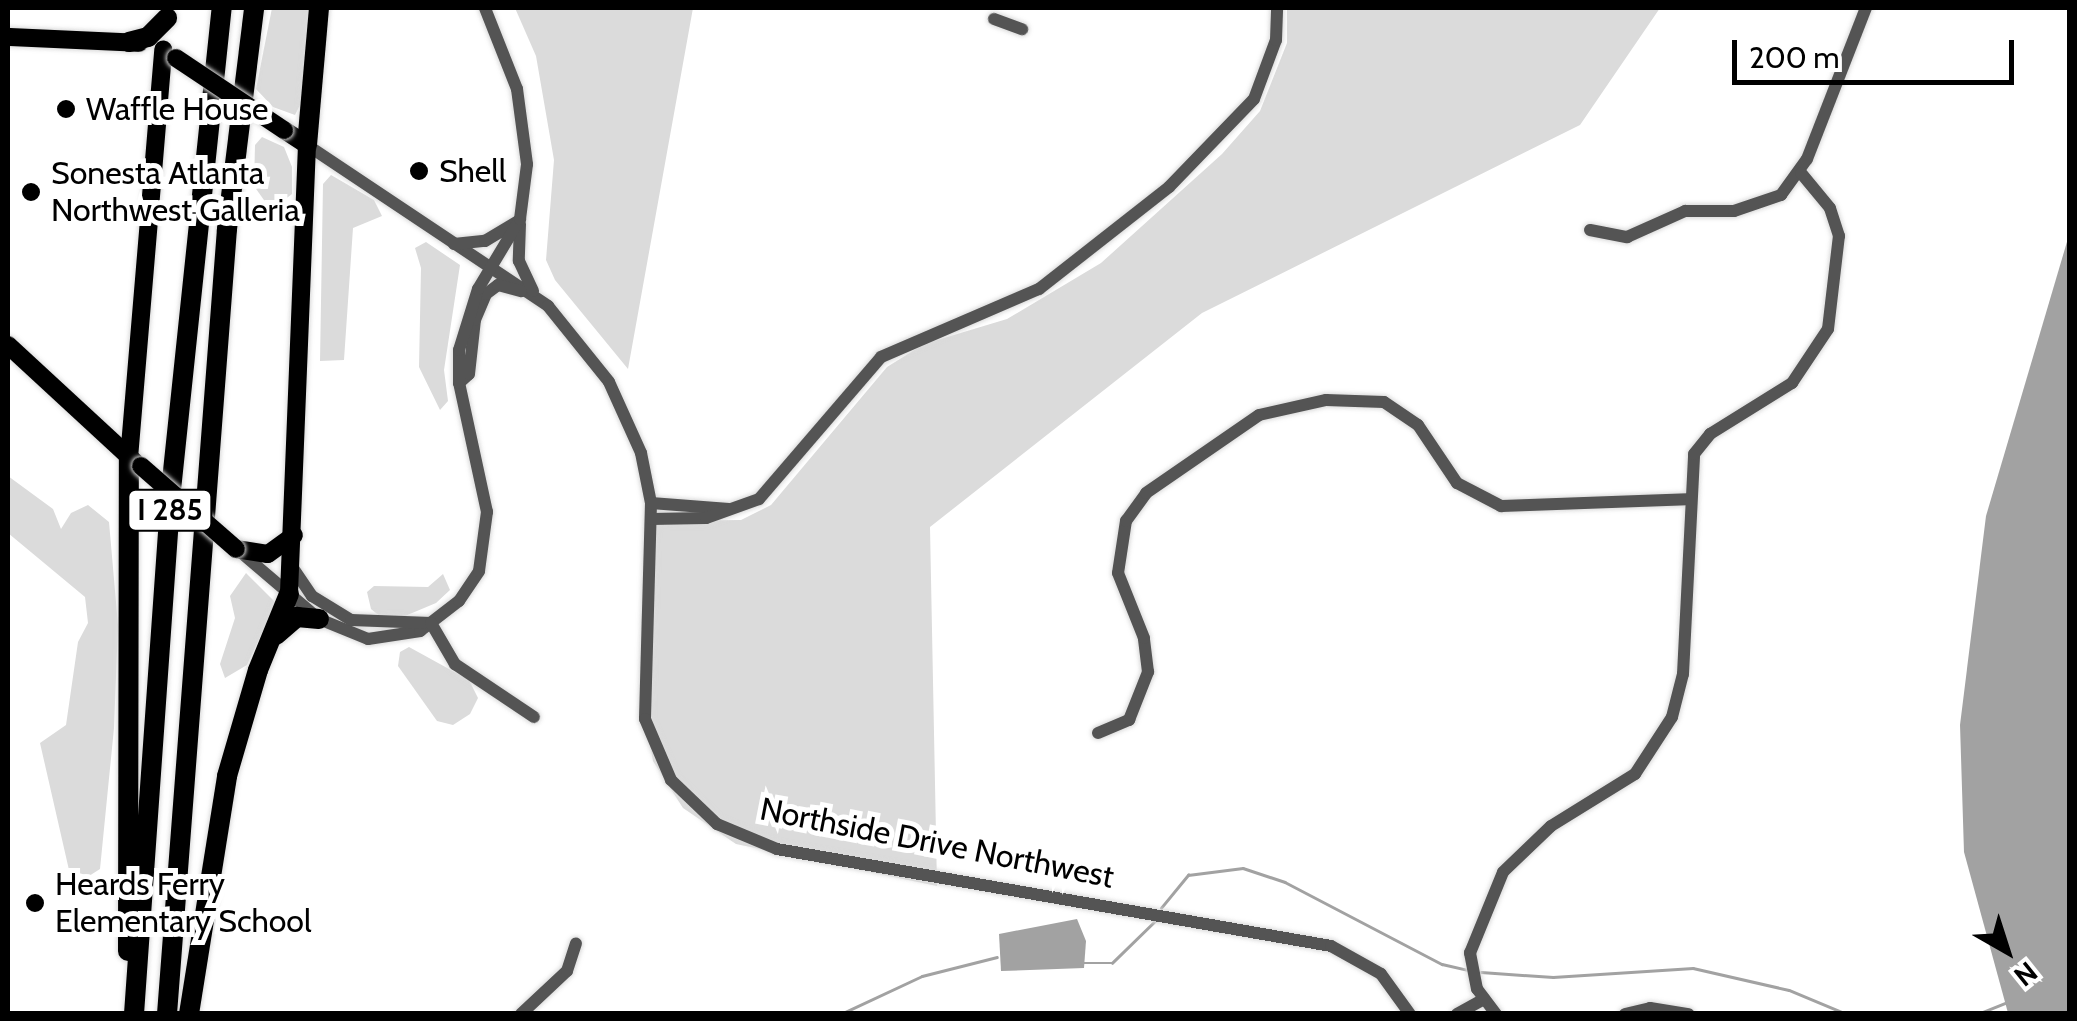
<!DOCTYPE html>
<style>
body{margin:0}
#map{position:relative;width:2077px;height:1021px;overflow:hidden;background:#fff;font-family:Cabin,sans-serif}
div>[style]{position:absolute}
[style*='--x']{left:calc(var(--x)*1px);top:calc(var(--y)*1px);width:calc(var(--w)*1px);rotate:calc(var(--a)*1deg)}
.green>*{inset:0;background:#dbdbdb}
.water>*{inset:0;background:#a2a2a2}
.stream>*{height:2.5px;margin:-1.25px;padding:0 1.25px;transform-origin:1.25px;border-radius:1.25px;background:#a2a2a2}
.roads{filter:drop-shadow(0 0 2px #dbdbdb) drop-shadow(0 0 2px #dbdbdb)}
.minor>*{height:12px;margin:-6px;padding:0 6px;transform-origin:6px;border-radius:6px;background:#545454}
.major>*{height:18px;margin:-9px;padding:0 9px;transform-origin:9px;border-radius:9px;background:#000}
.highway>*{height:20px;margin:-10px;padding:0 10px;transform-origin:10px;border-radius:10px;background:#000}
.bridges{filter:drop-shadow(0 0 2px #dbdbdb) drop-shadow(0 0 2px #dbdbdb)}
.major-bridge>*{height:18px;margin:-9px;padding:0 9px;transform-origin:9px;border-radius:9px;background:#000}
.dots>*{width:28px;height:28px;translate:-50% -50%;box-sizing:border-box;border:5px solid #fff;border-radius:50%}
span{translate:-50% -50%;white-space:nowrap;text-align:center;line-height:1.15;-webkit-text-stroke:10px #fff;paint-order:stroke}
.shield-label span{padding:2px 8px;background:#fff;border:2px solid;border-radius:8px;-webkit-text-stroke-width:0}
.shield-label{font-size:30px;color:#000;font-weight:700}
.poi-label{font-size:32px;color:#000}
.left{translate:0 -50%;text-align:left}
.street-label{font-size:32px;color:#000}
.frame{position:absolute;inset:0;border:10px solid #000;pointer-events:none}
.north{position:absolute;left:1957px;top:901px;width:100px;height:100px;-webkit-text-stroke:8px #fff;paint-order:stroke;rotate:141deg;font-size:28px;font-weight:700;line-height:40px;text-align:center;color:#000}
.north::after{content:'';display:block;margin:auto;width:35px;height:45px;background:#000;clip-path:polygon(50% 0,100% 100%,50% 72%,0 100%)}
.scale{position:absolute;left:1732px;top:40px;width:282px;height:45px;box-sizing:border-box;border:5px solid #000;border-top:0;padding-left:12px;font-size:30px;line-height:35px;white-space:nowrap;color:#000;-webkit-text-stroke:8px #fff;paint-order:stroke}
</style>
<div id="map">
<div class="green">
<div style="clip-path:polygon(272px 8px,313px 8px,305px 95px,295px 115px,273px 107px,256px 89px)"></div>
<div style="clip-path:polygon(515px 8px,693px 8px,628px 369px,555px 280px,546px 260px,554px 160px,536px 56px)"></div>
<div style="clip-path:polygon(1287px 8px,1660px 8px,1580px 125px,1202px 313px,930px 527px,937px 886px,736px 844px,683px 808px,653px 761px,642px 698px,641px 620px,655px 521px,741px 520px,771px 505px,887px 367px,924px 344px,1007px 319px,1101px 263px,1222px 154px,1260px 111px,1287px 43px)"></div>
<div style="clip-path:polygon(262px 137px,284px 147px,292px 167px,292px 194px,271px 210px,254px 186px,255px 145px)"></div>
<div style="clip-path:polygon(331px 175px,374px 200px,382px 216px,353px 228px,344px 360px,320px 361px,323px 184px)"></div>
<div style="clip-path:polygon(426px 242px,460px 265px,444px 370px,448px 401px,440px 410px,419px 367px,421px 268px,415px 248px)"></div>
<div style="clip-path:polygon(8px 476px,53px 509px,61px 529px,71px 513px,88px 505px,109px 522px,118px 625px,114px 728px,100px 869px,89px 876px,69px 870px,40px 743px,66px 725px,78px 642px,88px 623px,85px 597px,8px 533px)"></div>
<div style="clip-path:polygon(246px 573px,276px 603px,247px 665px,225px 678px,220px 664px,235px 618px,230px 596px)"></div>
<div style="clip-path:polygon(443px 574px,450px 590px,436px 603px,405px 616px,382px 618px,371px 609px,367px 592px,374px 586px,428px 587px)"></div>
<div style="clip-path:polygon(409px 647px,469px 680px,478px 698px,470px 714px,453px 725px,437px 721px,398px 666px,400px 652px)"></div>
</div>
<div class="water">
<div style="clip-path:polygon(2069px 235px,2069px 1013px,2008px 1013px,1964px 852px,1960px 725px,1986px 516px)"></div>
<div style="clip-path:polygon(1077px 919px,1086px 941px,1084px 968px,1001px 971px,999px 934px)"></div>
</div>
<div class="stream">
<div style="--x:1161;--y:908;--w:43;--a:-50.7"></div>
<div style="--x:1188;--y:875;--w:55;--a:-7.3"></div>
<div style="--x:1243;--y:868;--w:44;--a:18.4"></div>
<div style="--x:1285;--y:882;--w:177;--a:27.6"></div>
<div style="--x:1442;--y:964;--w:28;--a:13"></div>
<div style="--x:1083;--y:963;--w:29;--a:0"></div>
<div style="--x:1112;--y:963;--w:62;--a:-44.3"></div>
<div style="--x:1481;--y:972;--w:72;--a:4"></div>
<div style="--x:1553;--y:977;--w:140;--a:-3.7"></div>
<div style="--x:1693;--y:968;--w:98;--a:12.9"></div>
<div style="--x:1789;--y:990;--w:63;--a:22.5"></div>
<div style="--x:841;--y:1014;--w:89;--a:-25.1"></div>
<div style="--x:922;--y:976;--w:77;--a:-14.2"></div>
<div style="--x:1978;--y:1014;--w:29;--a:-22"></div>
</div>
<div class="roads">
<div class="minor">
<div style="--x:994;--y:19;--w:30;--a:20"></div>
<div style="--x:307;--y:145;--w:290;--a:33.7"></div>
<div style="--x:548;--y:306;--w:97;--a:51.2"></div>
<div style="--x:609;--y:382;--w:78;--a:65.7"></div>
<div style="--x:641;--y:453;--w:51;--a:78.7"></div>
<div style="--x:651;--y:503;--w:216;--a:91.6"></div>
<div style="--x:645;--y:719;--w:66;--a:66.9"></div>
<div style="--x:671;--y:780;--w:64;--a:43.7"></div>
<div style="--x:717;--y:824;--w:65;--a:22.6"></div>
<div style="--x:777;--y:849;--w:562;--a:9.93"></div>
<div style="--x:1331;--y:946;--w:57;--a:29.2"></div>
<div style="--x:1381;--y:974;--w:49;--a:54.1"></div>
<div style="--x:520;--y:224;--w:37;--a:92"></div>
<div style="--x:519;--y:261;--w:33;--a:65"></div>
<div style="--x:1590;--y:230;--w:38;--a:11"></div>
<div style="--x:1627;--y:237;--w:64;--a:-24.1"></div>
<div style="--x:1685;--y:211;--w:49;--a:0"></div>
<div style="--x:1734;--y:211;--w:50;--a:-18.8"></div>
<div style="--x:1781;--y:195;--w:44;--a:-54.2"></div>
<div style="--x:1807;--y:159;--w:162;--a:-68.7"></div>
<div style="--x:454;--y:244;--w:31;--a:-6"></div>
<div style="--x:485;--y:241;--w:39;--a:-31"></div>
<div style="--x:459;--y:383;--w:13;--a:-42"></div>
<div style="--x:469;--y:374;--w:54;--a:-83.7"></div>
<div style="--x:475;--y:320;--w:28;--a:-67"></div>
<div style="--x:486;--y:294;--w:15;--a:-37"></div>
<div style="--x:498;--y:285;--w:24;--a:15"></div>
<div style="--x:651;--y:503;--w:78;--a:4.4"></div>
<div style="--x:651;--y:519;--w:55;--a:-1"></div>
<div style="--x:706;--y:518;--w:56;--a:-19.7"></div>
<div style="--x:759;--y:499;--w:187;--a:-49.3"></div>
<div style="--x:881;--y:357;--w:172;--a:-23.3"></div>
<div style="--x:1039;--y:289;--w:165;--a:-38.1"></div>
<div style="--x:1169;--y:187;--w:122;--a:-46"></div>
<div style="--x:1254;--y:99;--w:63;--a:-69.6"></div>
<div style="--x:1276;--y:40;--w:32;--a:-88"></div>
<div style="--x:238;--y:550;--w:106;--a:40.4"></div>
<div style="--x:319;--y:619;--w:53;--a:22.2"></div>
<div style="--x:368;--y:639;--w:53;--a:-8.7"></div>
<div style="--x:420;--y:631;--w:49;--a:-37.6"></div>
<div style="--x:459;--y:601;--w:36;--a:-56"></div>
<div style="--x:479;--y:571;--w:60;--a:-82.3"></div>
<div style="--x:487;--y:512;--w:132;--a:-102.2"></div>
<div style="--x:459;--y:383;--w:33;--a:-90"></div>
<div style="--x:459;--y:350;--w:64;--a:-72.7"></div>
<div style="--x:478;--y:289;--w:82;--a:-59"></div>
<div style="--x:520;--y:219;--w:55;--a:-82.7"></div>
<div style="--x:527;--y:164;--w:76;--a:-97.6"></div>
<div style="--x:517;--y:89;--w:87;--a:-111.6"></div>
<div style="--x:293;--y:568;--w:34;--a:56"></div>
<div style="--x:312;--y:596;--w:46;--a:31.6"></div>
<div style="--x:351;--y:620;--w:80;--a:2.1"></div>
<div style="--x:431;--y:623;--w:48;--a:59.7"></div>
<div style="--x:455;--y:664;--w:95;--a:33.9"></div>
<div style="--x:1098;--y:733;--w:34;--a:-23"></div>
<div style="--x:1129;--y:720;--w:52;--a:-68.4"></div>
<div style="--x:1148;--y:672;--w:34;--a:-97"></div>
<div style="--x:1144;--y:638;--w:70;--a:-111.8"></div>
<div style="--x:1118;--y:573;--w:53;--a:-81.3"></div>
<div style="--x:1126;--y:521;--w:34;--a:-54"></div>
<div style="--x:1146;--y:493;--w:137;--a:-34.6"></div>
<div style="--x:1259;--y:415;--w:69;--a:-12.6"></div>
<div style="--x:1326;--y:400;--w:58;--a:2"></div>
<div style="--x:1384;--y:402;--w:41;--a:34.1"></div>
<div style="--x:1418;--y:425;--w:70;--a:56.1"></div>
<div style="--x:1457;--y:483;--w:50;--a:27.6"></div>
<div style="--x:1501;--y:506;--w:187;--a:-2.1"></div>
<div style="--x:521;--y:1014;--w:63;--a:-43.1"></div>
<div style="--x:567;--y:971;--w:29;--a:-72"></div>
<div style="--x:1457;--y:1014;--w:31;--a:-29"></div>
<div style="--x:1496;--y:1014;--w:31;--a:-127"></div>
<div style="--x:1477;--y:989;--w:37;--a:-101"></div>
<div style="--x:1470;--y:953;--w:87;--a:-67.8"></div>
<div style="--x:1503;--y:872;--w:66;--a:-43.8"></div>
<div style="--x:1551;--y:826;--w:99;--a:-31.8"></div>
<div style="--x:1635;--y:774;--w:68;--a:-57"></div>
<div style="--x:1672;--y:717;--w:44;--a:-75.7"></div>
<div style="--x:1683;--y:674;--w:220;--a:-87.1"></div>
<div style="--x:1694;--y:454;--w:26;--a:-51"></div>
<div style="--x:1710;--y:434;--w:97;--a:-31.9"></div>
<div style="--x:1792;--y:383;--w:65;--a:-56.3"></div>
<div style="--x:1828;--y:329;--w:94;--a:-83.3"></div>
<div style="--x:1839;--y:236;--w:29;--a:-108"></div>
<div style="--x:1830;--y:208;--w:45;--a:-129.6"></div>
<div style="--x:1625;--y:1014;--w:26;--a:-13"></div>
<div style="--x:1650;--y:1008;--w:39;--a:9"></div>
</div>
<div class="major">
<div style="--x:8;--y:37;--w:131;--a:2.6"></div>
<div style="--x:284;--y:130;--w:27;--a:33"></div>
<div style="--x:307;--y:145;--w:449;--a:92.3"></div>
<div style="--x:8;--y:345;--w:174;--a:42.7"></div>
<div style="--x:129;--y:458;--w:410;--a:-85.2"></div>
<div style="--x:236;--y:549;--w:32;--a:9"></div>
<div style="--x:268;--y:554;--w:32;--a:-36"></div>
</div>
<div class="highway">
<div style="--x:129;--y:42;--w:20;--a:-15"></div>
<div style="--x:148;--y:37;--w:27;--a:-45"></div>
<div style="--x:307;--y:145;--w:138;--a:-85"></div>
<div style="--x:276;--y:635;--w:28;--a:-41"></div>
<div style="--x:297;--y:617;--w:22;--a:5"></div>
<div style="--x:128;--y:951;--w:493;--a:-89.9"></div>
<div style="--x:134;--y:1014;--w:525;--a:-85.96"></div>
<div style="--x:171;--y:490;--w:485;--a:-84"></div>
<div style="--x:167;--y:1014;--w:787;--a:-85.63"></div>
<div style="--x:227;--y:229;--w:223;--a:-83"></div>
<div style="--x:189;--y:1014;--w:241;--a:-80.9"></div>
<div style="--x:227;--y:776;--w:110;--a:-73.7"></div>
<div style="--x:258;--y:670;--w:82;--a:-67.8"></div>
</div>
</div>
<div class="bridges">
<div class="major-bridge">
<div style="--x:176;--y:58;--w:130;--a:33.7"></div>
<div style="--x:141;--y:466;--w:126;--a:41.1"></div>
</div>
</div>
<div class="dots">
<div style="left:66px;top:109px;background:#000"></div>
<div style="left:419px;top:171px;background:#000"></div>
<div style="left:31px;top:192px;background:#000"></div>
<div style="left:35px;top:903px;background:#000"></div>
</div>
<div class="shield-label">
<span style="left:170px;top:510px">I 285</span>
</div>
<div class="poi-label">
<span class="left" style="left:86px;top:109px">Waffle House</span>
<span class="left" style="left:439px;top:171px">Shell</span>
<span class="left" style="left:51px;top:192px">Sonesta Atlanta<br>Northwest Galleria</span>
<span class="left" style="left:55px;top:903px">Heards Ferry<br>Elementary School</span>
</div>
<div class="street-label">
<span style="left:937px;top:843px;rotate:11deg">Northside Drive Northwest</span>
</div>
<div class="frame"></div>
<div class="north">N</div>
<div class="scale">200 m</div>
</div>
